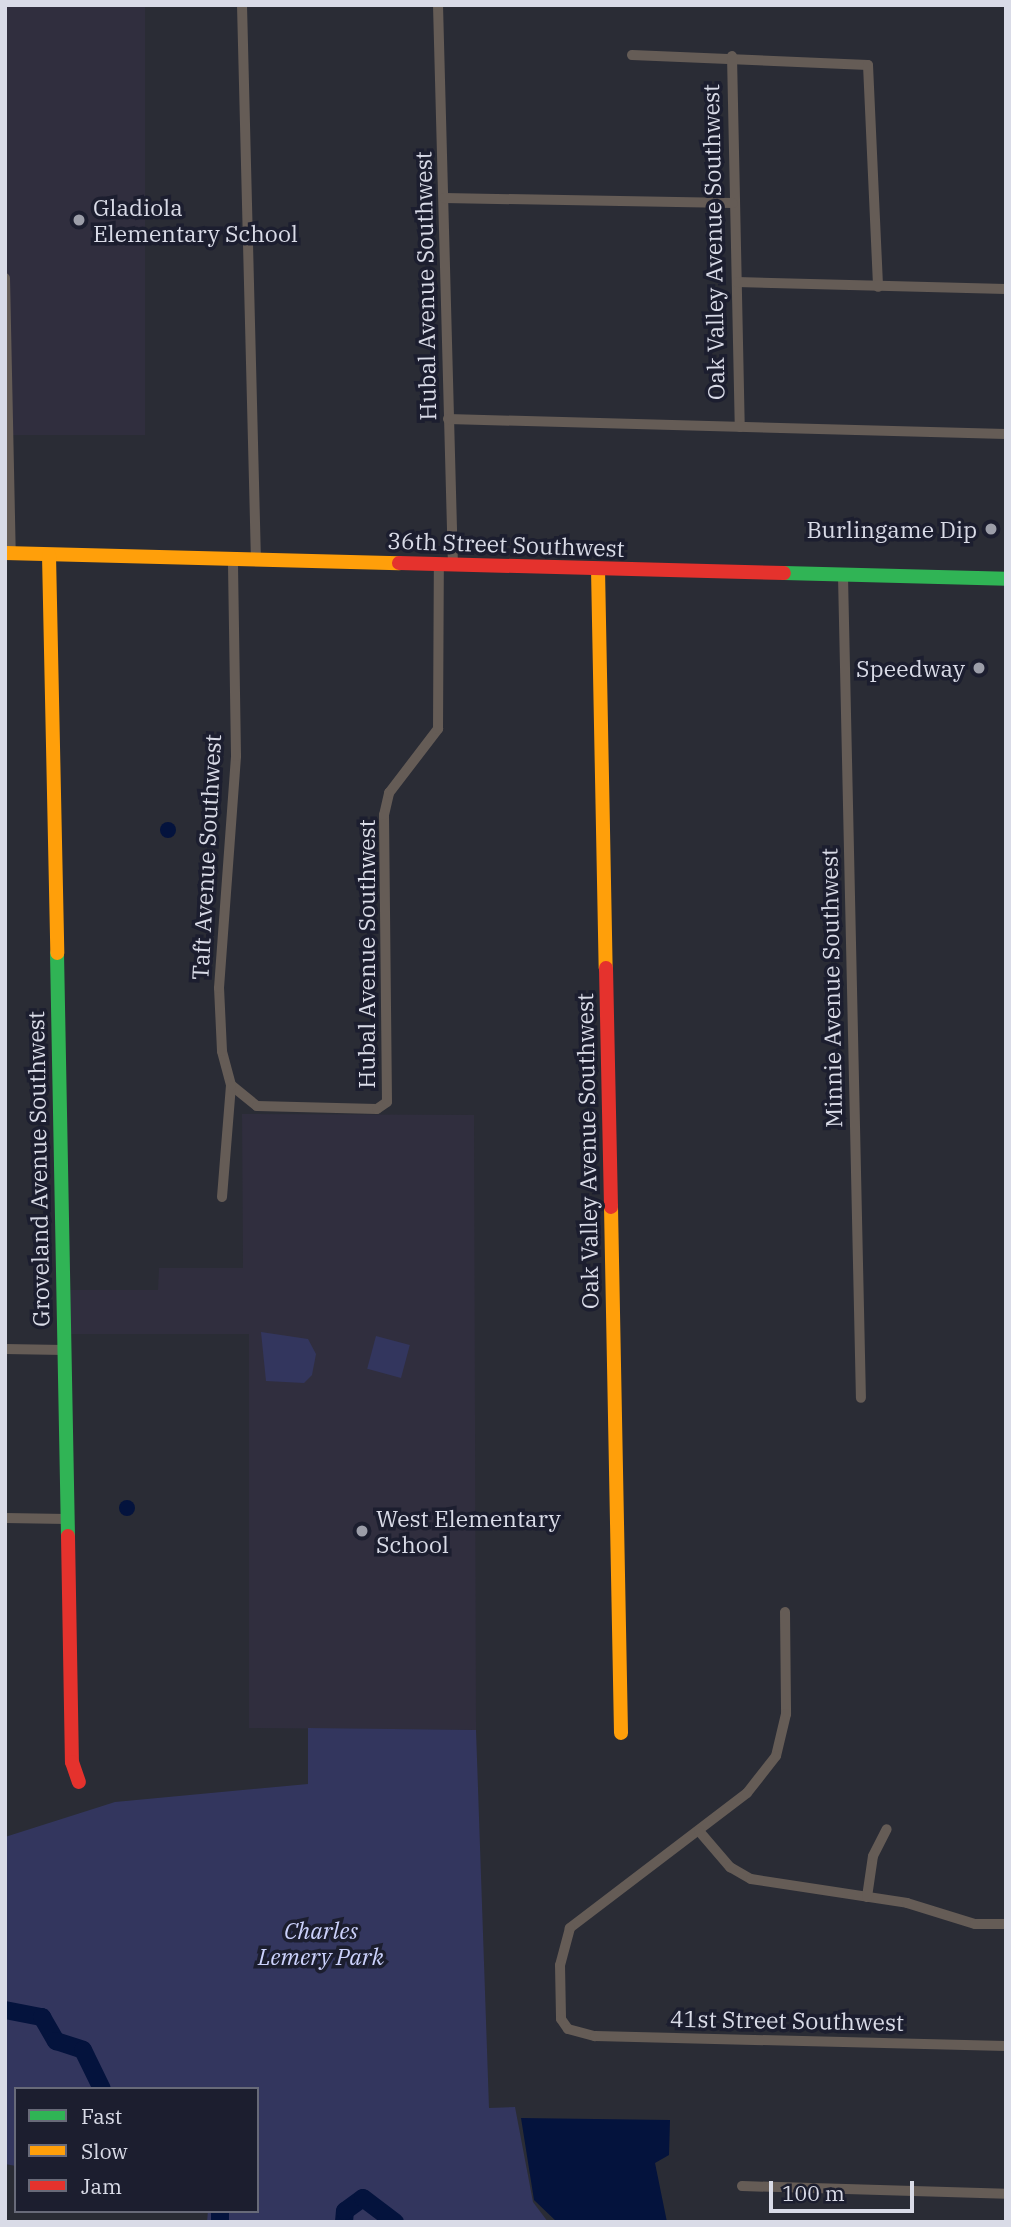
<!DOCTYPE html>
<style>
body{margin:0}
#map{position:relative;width:1011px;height:2227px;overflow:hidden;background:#2a2c35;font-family:"IBM Plex Serif",serif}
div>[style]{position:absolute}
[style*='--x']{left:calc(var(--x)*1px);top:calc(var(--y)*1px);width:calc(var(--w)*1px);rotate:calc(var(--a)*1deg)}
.education>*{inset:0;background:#302e3e;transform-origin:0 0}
.green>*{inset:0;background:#33365e;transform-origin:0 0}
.water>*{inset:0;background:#04133d}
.round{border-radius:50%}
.river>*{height:18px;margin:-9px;padding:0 9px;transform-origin:9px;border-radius:9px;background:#04133d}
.street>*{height:10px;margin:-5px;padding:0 5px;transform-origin:5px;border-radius:5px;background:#655c56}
.fast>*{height:14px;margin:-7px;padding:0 7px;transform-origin:7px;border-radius:7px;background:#30b455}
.slow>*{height:14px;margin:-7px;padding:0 7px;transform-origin:7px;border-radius:7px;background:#ff9f0a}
.jam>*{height:14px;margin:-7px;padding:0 7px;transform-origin:7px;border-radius:7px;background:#e5322d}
.dots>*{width:19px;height:19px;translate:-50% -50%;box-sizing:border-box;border:4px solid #1c1e2f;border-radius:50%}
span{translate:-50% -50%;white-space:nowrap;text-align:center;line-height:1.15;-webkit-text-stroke:7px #1c1e2f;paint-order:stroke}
.poi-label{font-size:23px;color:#d9dbe7}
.left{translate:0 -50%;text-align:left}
.right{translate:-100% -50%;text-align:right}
.street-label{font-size:23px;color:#d9dbe7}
.park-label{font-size:23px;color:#cbd1fb;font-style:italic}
.frame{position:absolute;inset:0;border:7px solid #d9dbe7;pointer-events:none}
.legend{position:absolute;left:14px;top:2087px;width:245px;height:126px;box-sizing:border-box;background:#1c1e2f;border:2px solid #686a79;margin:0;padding:9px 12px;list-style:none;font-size:21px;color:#d9dbe7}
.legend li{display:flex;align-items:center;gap:14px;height:35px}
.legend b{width:35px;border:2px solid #686a79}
.scale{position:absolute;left:769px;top:2181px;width:145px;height:32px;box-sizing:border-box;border:4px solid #d9dbe7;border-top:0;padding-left:9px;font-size:21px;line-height:24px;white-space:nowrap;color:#d9dbe7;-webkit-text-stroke:5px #1c1e2f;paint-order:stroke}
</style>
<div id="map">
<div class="education">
<div style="left:5px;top:5px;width:140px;height:430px"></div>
<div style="clip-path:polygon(242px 1114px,474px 1115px,476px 1730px,249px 1728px,249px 1334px,68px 1334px,68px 1290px,158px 1290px,159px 1268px,243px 1268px)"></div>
</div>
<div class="green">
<div style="clip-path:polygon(261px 1332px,308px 1339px,316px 1354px,312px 1375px,304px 1383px,266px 1381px)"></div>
<div style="left:376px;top:1336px;width:35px;height:34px;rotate:15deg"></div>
<div style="clip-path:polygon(308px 1728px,476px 1730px,489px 2108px,515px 2107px,533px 2202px,548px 2222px,207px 2222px,208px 2211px,257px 2211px,257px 2089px,16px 2089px,16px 2166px,5px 2164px,5px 1837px,115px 1802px,308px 1784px)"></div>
</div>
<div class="water">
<div class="round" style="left:160px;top:822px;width:16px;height:16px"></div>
<div class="round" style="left:119px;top:1500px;width:16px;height:16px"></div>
<div style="clip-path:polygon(521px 2118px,670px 2120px,669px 2155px,655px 2163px,667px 2222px,557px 2222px,534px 2200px)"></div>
</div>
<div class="river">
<div style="--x:5;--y:2010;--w:38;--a:11"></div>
<div style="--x:42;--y:2017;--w:28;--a:60"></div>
<div style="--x:56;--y:2041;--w:28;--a:18"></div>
<div style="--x:83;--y:2050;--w:43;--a:64"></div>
<div style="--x:220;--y:2222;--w:11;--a:-90"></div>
<div style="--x:344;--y:2222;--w:11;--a:-85"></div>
<div style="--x:345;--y:2211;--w:22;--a:-36"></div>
<div style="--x:363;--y:2198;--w:40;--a:37"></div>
</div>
<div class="street">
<div style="--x:242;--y:5;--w:555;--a:88.56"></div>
<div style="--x:438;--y:5;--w:560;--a:88.47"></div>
<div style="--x:632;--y:55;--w:236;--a:2.4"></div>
<div style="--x:868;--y:65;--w:222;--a:87.4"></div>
<div style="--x:732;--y:56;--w:371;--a:88.8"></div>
<div style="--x:444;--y:198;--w:289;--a:1"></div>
<div style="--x:5;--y:278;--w:276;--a:88.8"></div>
<div style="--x:737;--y:282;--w:269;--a:1.5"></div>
<div style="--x:448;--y:419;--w:558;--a:1.54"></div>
<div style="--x:843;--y:576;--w:822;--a:88.75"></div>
<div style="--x:231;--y:1085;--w:33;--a:39"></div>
<div style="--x:257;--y:1106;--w:120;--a:1.4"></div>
<div style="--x:377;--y:1109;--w:12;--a:-35"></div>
<div style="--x:387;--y:1102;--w:287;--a:-90.6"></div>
<div style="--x:384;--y:815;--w:23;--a:-77"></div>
<div style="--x:389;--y:793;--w:81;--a:-52.6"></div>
<div style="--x:438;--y:729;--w:164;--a:-89.7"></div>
<div style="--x:222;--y:1197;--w:112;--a:-85.4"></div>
<div style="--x:231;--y:1085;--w:35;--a:-105"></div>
<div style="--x:222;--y:1051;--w:63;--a:-92.7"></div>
<div style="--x:219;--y:988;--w:233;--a:-85.8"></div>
<div style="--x:236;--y:756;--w:197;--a:-90.9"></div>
<div style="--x:5;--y:1349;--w:59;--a:1"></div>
<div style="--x:5;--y:1518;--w:62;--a:0.9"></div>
<div style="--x:785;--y:1612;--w:102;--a:89.4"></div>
<div style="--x:786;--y:1714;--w:43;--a:103.4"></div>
<div style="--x:776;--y:1756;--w:47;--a:128.1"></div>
<div style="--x:747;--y:1793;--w:223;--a:142.7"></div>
<div style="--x:570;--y:1928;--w:38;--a:105"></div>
<div style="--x:560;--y:1965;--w:54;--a:88.9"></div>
<div style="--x:561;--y:2019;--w:12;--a:55"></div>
<div style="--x:568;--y:2029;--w:28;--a:15"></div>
<div style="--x:595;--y:2036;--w:411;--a:1.4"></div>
<div style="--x:699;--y:1831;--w:48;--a:49.3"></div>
<div style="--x:730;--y:1867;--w:24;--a:30"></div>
<div style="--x:751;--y:1879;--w:158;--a:8.7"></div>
<div style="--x:907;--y:1903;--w:71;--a:17.2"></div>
<div style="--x:975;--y:1924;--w:31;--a:0"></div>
<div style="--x:867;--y:1897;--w:41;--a:-81.7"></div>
<div style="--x:873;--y:1856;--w:30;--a:-63"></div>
<div style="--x:742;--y:2186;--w:264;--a:1.7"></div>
</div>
<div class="fast">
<div style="--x:784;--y:573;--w:222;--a:1.5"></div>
<div style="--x:57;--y:953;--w:583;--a:88.92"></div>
</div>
<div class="slow">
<div style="--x:5;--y:553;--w:394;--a:1.5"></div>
<div style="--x:49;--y:555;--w:398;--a:88.8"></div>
<div style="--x:598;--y:569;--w:399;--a:88.9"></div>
<div style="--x:611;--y:1207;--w:526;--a:88.91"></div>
</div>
<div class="jam">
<div style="--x:399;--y:563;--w:385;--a:1.5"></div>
<div style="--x:606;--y:968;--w:239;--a:88.8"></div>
<div style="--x:68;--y:1536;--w:226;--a:89"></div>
<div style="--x:72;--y:1762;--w:21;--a:71"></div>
</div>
<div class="dots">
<div style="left:79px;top:220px;background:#9c9ea9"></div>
<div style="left:991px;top:529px;background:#9c9ea9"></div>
<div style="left:979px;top:668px;background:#9c9ea9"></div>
<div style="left:362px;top:1531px;background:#9c9ea9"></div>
</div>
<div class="poi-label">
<span class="left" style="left:93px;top:220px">Gladiola<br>Elementary School</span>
<span class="right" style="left:977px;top:529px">Burlingame Dip</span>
<span class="right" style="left:965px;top:668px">Speedway</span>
<span class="left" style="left:376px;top:1531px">West Elementary<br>School</span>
</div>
<div class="street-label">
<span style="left:713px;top:242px;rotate:-91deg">Oak Valley Avenue Southwest</span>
<span style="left:425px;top:286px;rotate:-91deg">Hubal Avenue Southwest</span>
<span style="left:506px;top:544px;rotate:2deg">36th Street Southwest</span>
<span style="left:206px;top:857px;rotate:-87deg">Taft Avenue Southwest</span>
<span style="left:366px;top:954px;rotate:-90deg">Hubal Avenue Southwest</span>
<span style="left:831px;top:988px;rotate:-91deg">Minnie Avenue Southwest</span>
<span style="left:587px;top:1151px;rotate:-91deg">Oak Valley Avenue Southwest</span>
<span style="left:38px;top:1169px;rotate:-91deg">Groveland Avenue Southwest</span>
<span style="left:787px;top:2020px;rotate:1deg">41st Street Southwest</span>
</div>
<div class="park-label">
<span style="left:321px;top:1943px">Charles<br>Lemery Park</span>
</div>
<div class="frame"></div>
<ul class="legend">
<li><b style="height:9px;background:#30b455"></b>Fast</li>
<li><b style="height:9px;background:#ff9f0a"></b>Slow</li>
<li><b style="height:9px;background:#e5322d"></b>Jam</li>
</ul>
<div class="scale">100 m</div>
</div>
